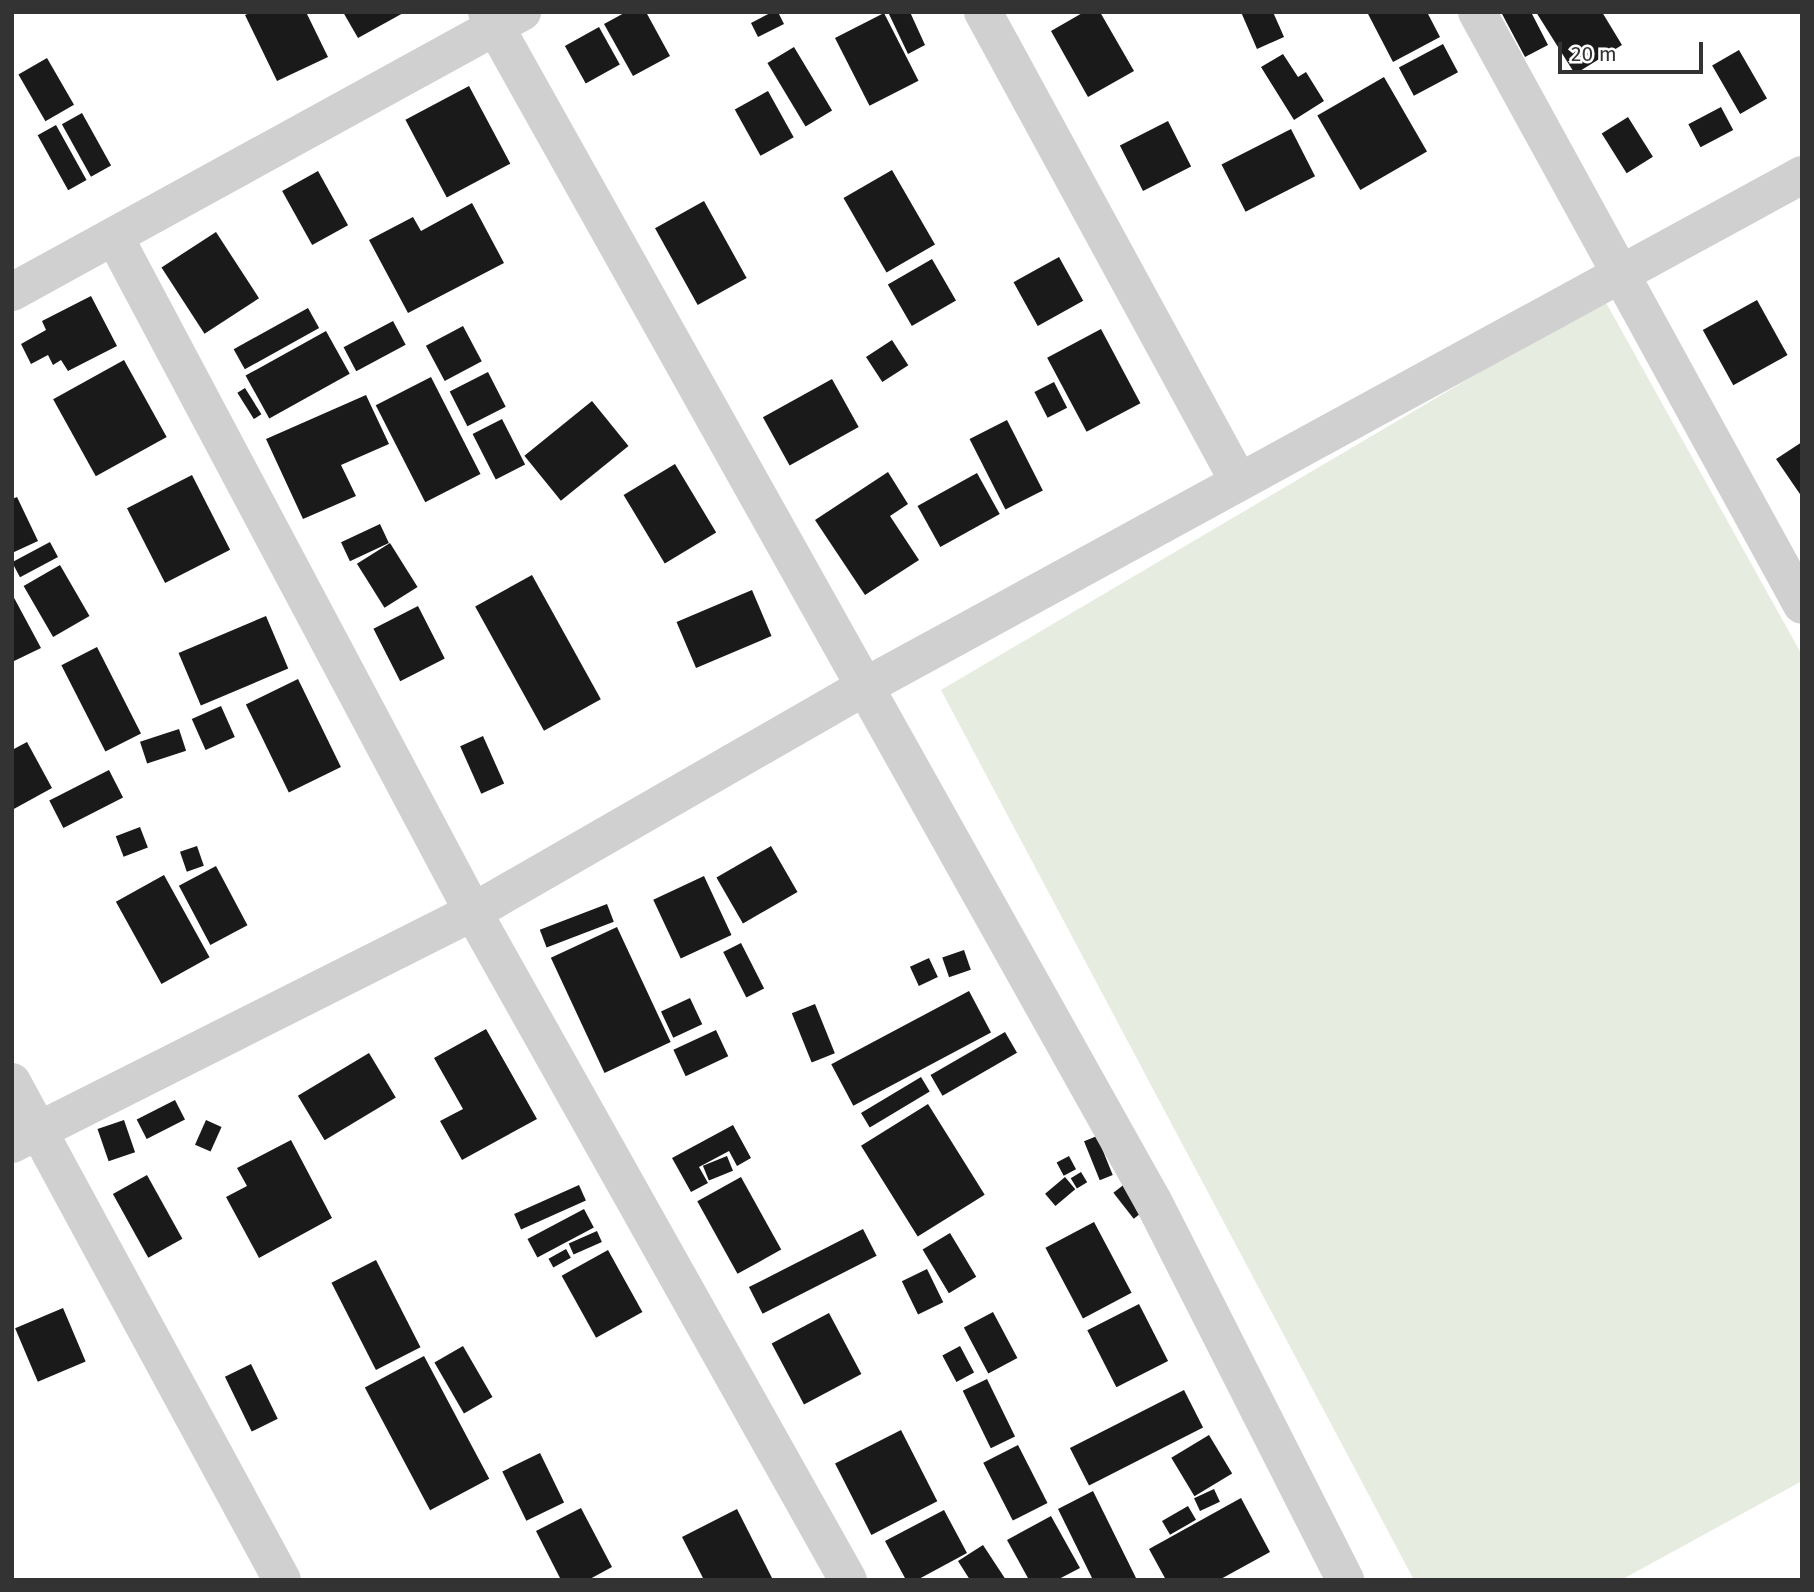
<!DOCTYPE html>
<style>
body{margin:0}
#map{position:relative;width:1814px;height:1592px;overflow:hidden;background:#fff;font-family:"Fira Sans",sans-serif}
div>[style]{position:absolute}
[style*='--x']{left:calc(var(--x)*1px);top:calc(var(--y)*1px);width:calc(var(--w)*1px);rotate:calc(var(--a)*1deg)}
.green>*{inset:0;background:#e6ecdf}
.building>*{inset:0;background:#1a1a1a;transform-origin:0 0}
.street>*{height:38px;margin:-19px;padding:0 19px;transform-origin:19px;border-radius:19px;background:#d0d0d0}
span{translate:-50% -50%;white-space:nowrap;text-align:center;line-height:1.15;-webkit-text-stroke:7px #fff;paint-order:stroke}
.frame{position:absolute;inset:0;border:14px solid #333;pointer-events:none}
.scale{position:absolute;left:1558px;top:42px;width:145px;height:32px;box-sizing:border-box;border:4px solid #333;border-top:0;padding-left:9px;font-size:21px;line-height:24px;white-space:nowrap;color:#333;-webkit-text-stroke:5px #fff;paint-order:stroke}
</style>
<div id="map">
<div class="green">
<div style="clip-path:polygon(1604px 299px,1802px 655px,1802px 1481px,1621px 1580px,1414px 1580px,941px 690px)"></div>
</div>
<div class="building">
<div style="clip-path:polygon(252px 12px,306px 12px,328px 57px,277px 81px,245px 15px)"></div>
<div style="clip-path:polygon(343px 12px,405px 12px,358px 38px)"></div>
<div style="clip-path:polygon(626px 12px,646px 12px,670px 56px,633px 76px,604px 24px)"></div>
<div style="clip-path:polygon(772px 12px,778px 12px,784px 24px,758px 37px,751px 23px)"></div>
<div style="clip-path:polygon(888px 12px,910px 12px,925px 45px,908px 54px)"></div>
<div style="clip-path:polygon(1084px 12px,1100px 12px,1134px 71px,1088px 97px,1051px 31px)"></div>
<div style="clip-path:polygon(1241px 12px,1273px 12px,1284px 37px,1257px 49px)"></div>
<div style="clip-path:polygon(1367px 12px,1427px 12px,1440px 37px,1393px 62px)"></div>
<div style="clip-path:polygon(1501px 12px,1531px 12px,1548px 45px,1525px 57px)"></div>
<div style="clip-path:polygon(1536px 12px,1602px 12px,1622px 45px,1575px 74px)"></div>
<div style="left:884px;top:13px;width:76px;height:55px;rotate:63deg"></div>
<div style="left:599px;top:27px;width:43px;height:39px;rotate:61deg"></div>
<div style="left:1443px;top:44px;width:32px;height:50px;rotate:62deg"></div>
<div style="left:794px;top:47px;width:74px;height:31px;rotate:59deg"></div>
<div style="left:1739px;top:50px;width:56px;height:31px;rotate:60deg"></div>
<div style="clip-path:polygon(1283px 54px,1298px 77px,1306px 72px,1324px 101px,1294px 120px,1261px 67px)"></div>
<div style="left:47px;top:58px;width:54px;height:33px;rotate:60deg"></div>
<div style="left:1384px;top:77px;width:86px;height:77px;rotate:60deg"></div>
<div style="left:469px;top:86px;width:88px;height:72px;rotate:62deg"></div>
<div style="left:768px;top:91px;width:53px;height:38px;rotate:61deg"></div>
<div style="left:1721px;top:107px;width:26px;height:37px;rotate:62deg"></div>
<div style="left:82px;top:113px;width:60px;height:23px;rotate:61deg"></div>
<div style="left:1628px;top:117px;width:47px;height:31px;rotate:58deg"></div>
<div style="left:1168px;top:121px;width:51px;height:54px;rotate:63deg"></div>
<div style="left:56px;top:125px;width:63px;height:21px;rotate:61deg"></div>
<div style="left:1291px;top:129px;width:53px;height:78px;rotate:63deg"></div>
<div style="left:892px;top:170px;width:86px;height:56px;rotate:60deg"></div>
<div style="left:318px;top:171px;width:62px;height:41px;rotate:61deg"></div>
<div style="left:704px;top:201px;width:88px;height:56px;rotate:61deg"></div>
<div style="clip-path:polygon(472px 203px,504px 263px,408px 313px,369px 240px,413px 217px,421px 231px)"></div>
<div style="left:216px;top:232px;width:79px;height:65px;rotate:57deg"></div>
<div style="left:1059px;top:257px;width:50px;height:52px;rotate:61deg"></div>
<div style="left:932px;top:259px;width:48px;height:51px;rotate:60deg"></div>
<div style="clip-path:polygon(91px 296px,117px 346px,68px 371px,61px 360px,53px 365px,48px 355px,31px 364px,21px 344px,46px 330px,42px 321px)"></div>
<div style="left:1757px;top:300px;width:63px;height:62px;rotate:61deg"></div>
<div style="left:308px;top:308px;width:23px;height:85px;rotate:61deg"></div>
<div style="left:393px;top:321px;width:27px;height:56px;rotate:62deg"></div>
<div style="left:463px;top:326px;width:40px;height:42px;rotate:62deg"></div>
<div style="left:1101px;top:329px;width:84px;height:61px;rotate:62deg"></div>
<div style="left:326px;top:331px;width:49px;height:92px;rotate:61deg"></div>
<div style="left:892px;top:340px;width:30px;height:31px;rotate:57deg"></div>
<div style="left:124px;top:360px;width:88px;height:81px;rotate:61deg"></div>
<div style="left:488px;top:372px;width:39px;height:43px;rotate:63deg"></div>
<div style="left:431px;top:377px;width:109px;height:62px;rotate:63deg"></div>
<div style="left:832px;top:379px;width:55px;height:79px;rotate:61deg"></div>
<div style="left:1054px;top:382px;width:29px;height:22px;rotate:63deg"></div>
<div style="left:245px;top:388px;width:31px;height:9px;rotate:58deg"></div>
<div style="clip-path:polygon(366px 395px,389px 444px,341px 465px,356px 496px,303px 519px,266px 439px)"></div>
<div style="left:592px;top:401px;width:58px;height:87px;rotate:51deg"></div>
<div style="left:502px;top:419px;width:51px;height:33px;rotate:63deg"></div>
<div style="left:1007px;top:420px;width:79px;height:42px;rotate:63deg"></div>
<div style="clip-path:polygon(1802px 442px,1802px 497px,1776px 459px)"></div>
<div style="left:675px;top:464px;width:80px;height:60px;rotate:59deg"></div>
<div style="clip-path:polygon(888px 472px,908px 504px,890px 516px,919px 560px,865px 595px,815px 520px)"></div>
<div style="left:977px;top:473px;width:47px;height:68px;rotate:61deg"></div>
<div style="left:192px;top:475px;width:84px;height:73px;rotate:63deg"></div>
<div style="clip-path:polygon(17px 497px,38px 541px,12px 553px,12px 499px)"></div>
<div style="left:380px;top:524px;width:21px;height:43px;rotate:65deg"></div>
<div style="left:50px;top:542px;width:17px;height:43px;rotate:62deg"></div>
<div style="left:390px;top:543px;width:52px;height:39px;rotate:58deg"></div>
<div style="left:60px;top:565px;width:59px;height:42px;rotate:60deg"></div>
<div style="left:532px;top:575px;width:142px;height:65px;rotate:61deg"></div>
<div style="left:752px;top:590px;width:50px;height:82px;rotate:67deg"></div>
<div style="clip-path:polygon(12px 594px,41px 648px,12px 662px)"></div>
<div style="left:418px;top:606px;width:59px;height:50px;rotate:63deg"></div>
<div style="left:266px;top:616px;width:57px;height:95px;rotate:67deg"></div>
<div style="left:97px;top:647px;width:97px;height:40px;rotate:63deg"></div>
<div style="left:298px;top:679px;width:98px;height:58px;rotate:64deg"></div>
<div style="left:221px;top:706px;width:34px;height:32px;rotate:66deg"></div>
<div style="left:179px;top:729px;width:23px;height:41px;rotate:72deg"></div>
<div style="left:483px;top:736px;width:52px;height:25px;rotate:66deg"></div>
<div style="clip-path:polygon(27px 742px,52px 788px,12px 810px,12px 750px)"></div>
<div style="left:109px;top:770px;width:31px;height:67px;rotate:63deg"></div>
<div style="left:140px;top:827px;width:22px;height:26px;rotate:69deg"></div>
<div style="left:197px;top:846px;width:21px;height:18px;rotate:71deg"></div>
<div style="left:771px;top:846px;width:53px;height:63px;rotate:60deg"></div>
<div style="left:216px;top:866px;width:67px;height:42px;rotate:62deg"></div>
<div style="left:164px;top:875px;width:94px;height:55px;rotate:61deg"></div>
<div style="left:704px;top:876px;width:65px;height:56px;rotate:65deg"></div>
<div style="left:607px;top:904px;width:19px;height:72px;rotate:69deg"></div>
<div style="left:617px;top:927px;width:127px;height:73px;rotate:65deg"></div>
<div style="left:741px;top:943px;width:51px;height:20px;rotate:63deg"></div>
<div style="left:964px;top:950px;width:21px;height:23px;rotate:71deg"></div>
<div style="left:929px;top:958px;width:21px;height:21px;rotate:65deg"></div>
<div style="left:969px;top:991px;width:47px;height:156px;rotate:62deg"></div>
<div style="left:690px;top:998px;width:29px;height:32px;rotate:65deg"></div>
<div style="left:815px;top:1004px;width:53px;height:25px;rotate:68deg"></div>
<div style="clip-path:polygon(486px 1029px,537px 1119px,462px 1160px,440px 1121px,463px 1109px,434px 1058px)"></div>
<div style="left:716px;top:1030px;width:29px;height:47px;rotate:65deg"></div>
<div style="left:1005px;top:1032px;width:24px;height:86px;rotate:60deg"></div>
<div style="left:369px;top:1053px;width:52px;height:83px;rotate:59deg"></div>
<div style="left:921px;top:1077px;width:17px;height:70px;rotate:59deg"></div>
<div style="left:175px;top:1100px;width:22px;height:43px;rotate:63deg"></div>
<div style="left:928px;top:1104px;width:107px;height:79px;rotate:58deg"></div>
<div style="left:124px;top:1120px;width:34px;height:28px;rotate:71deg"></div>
<div style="left:206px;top:1120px;width:17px;height:27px;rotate:24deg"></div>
<div style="clip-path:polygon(733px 1125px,751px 1158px,737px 1166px,729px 1151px,699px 1167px,708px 1183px,691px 1192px,672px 1158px)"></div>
<div style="left:1097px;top:1136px;width:42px;height:14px;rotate:68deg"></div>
<div style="clip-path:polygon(291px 1140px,332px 1218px,259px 1258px,226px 1197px,247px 1186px,237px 1168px)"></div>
<div style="left:727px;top:1156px;width:16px;height:26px;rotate:68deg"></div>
<div style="left:1069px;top:1156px;width:15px;height:14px;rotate:62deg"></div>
<div style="left:1081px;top:1172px;width:12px;height:12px;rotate:59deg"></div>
<div style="left:147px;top:1175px;width:73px;height:39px;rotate:61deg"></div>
<div style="left:741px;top:1177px;width:83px;height:50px;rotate:61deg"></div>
<div style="left:1065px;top:1177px;width:16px;height:26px;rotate:50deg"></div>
<div style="left:1126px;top:1183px;width:33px;height:16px;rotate:52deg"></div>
<div style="left:579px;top:1185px;width:17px;height:71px;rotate:66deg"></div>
<div style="left:584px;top:1209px;width:21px;height:64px;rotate:62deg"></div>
<div style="left:1094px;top:1222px;width:80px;height:55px;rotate:62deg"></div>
<div style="left:863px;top:1229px;width:30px;height:128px;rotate:63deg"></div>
<div style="left:597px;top:1231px;width:12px;height:31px;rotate:66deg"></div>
<div style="left:950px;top:1233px;width:51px;height:32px;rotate:59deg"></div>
<div style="left:566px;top:1249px;width:10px;height:20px;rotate:61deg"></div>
<div style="left:608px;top:1250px;width:71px;height:53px;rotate:61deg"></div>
<div style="left:376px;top:1260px;width:98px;height:50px;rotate:63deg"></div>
<div style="left:927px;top:1269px;width:37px;height:28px;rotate:64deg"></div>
<div style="left:1139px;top:1304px;width:64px;height:58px;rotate:63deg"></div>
<div style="left:63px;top:1308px;width:58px;height:52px;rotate:67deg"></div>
<div style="left:993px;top:1312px;width:52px;height:33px;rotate:62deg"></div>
<div style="left:829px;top:1313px;width:69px;height:65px;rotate:62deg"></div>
<div style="left:463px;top:1346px;width:59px;height:33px;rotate:60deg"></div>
<div style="left:960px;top:1346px;width:30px;height:20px;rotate:62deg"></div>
<div style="left:424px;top:1356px;width:139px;height:67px;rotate:62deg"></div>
<div style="left:251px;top:1364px;width:61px;height:29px;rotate:64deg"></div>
<div style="left:987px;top:1379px;width:64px;height:27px;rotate:64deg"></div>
<div style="left:1184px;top:1390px;width:42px;height:128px;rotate:63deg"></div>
<div style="left:901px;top:1430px;width:80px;height:74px;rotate:63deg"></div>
<div style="left:1209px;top:1435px;width:45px;height:44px;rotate:59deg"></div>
<div style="left:1018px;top:1445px;width:65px;height:39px;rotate:63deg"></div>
<div style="left:540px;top:1453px;width:55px;height:42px;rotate:64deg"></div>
<div style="left:1214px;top:1489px;width:14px;height:22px;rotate:65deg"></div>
<div style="clip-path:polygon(1093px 1491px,1137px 1580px,1093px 1580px,1058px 1509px)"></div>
<div style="clip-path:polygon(1241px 1498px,1270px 1552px,1219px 1580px,1166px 1580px,1149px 1549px)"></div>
<div style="left:1188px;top:1506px;width:16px;height:30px;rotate:60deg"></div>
<div style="clip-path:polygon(581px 1508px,612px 1567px,588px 1580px,561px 1580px,536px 1531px)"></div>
<div style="clip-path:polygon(737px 1509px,773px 1580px,704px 1580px,682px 1537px)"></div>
<div style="clip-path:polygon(944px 1510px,967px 1553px,917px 1580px,906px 1580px,885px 1541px)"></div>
<div style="clip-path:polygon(1051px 1516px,1080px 1568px,1057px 1580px,1029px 1580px,1007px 1540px)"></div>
<div style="clip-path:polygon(983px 1545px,1006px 1580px,970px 1580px,958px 1561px)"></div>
</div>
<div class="street">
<div style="--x:487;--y:12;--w:1363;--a:60.75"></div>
<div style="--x:1153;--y:1201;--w:425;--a:63.1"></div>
<div style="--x:983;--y:12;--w:533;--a:61.42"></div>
<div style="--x:1477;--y:12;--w:676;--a:61.27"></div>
<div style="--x:115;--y:238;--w:763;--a:62.02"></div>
<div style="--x:473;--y:912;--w:766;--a:60.69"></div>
<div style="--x:12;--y:292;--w:582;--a:-28.77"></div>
<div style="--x:12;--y:1082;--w:566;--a:61.53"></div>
<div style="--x:12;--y:1144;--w:516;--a:-26.71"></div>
<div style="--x:473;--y:912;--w:453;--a:-29.9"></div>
<div style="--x:866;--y:686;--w:1066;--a:-28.63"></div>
</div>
<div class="frame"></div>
<div class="scale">20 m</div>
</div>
